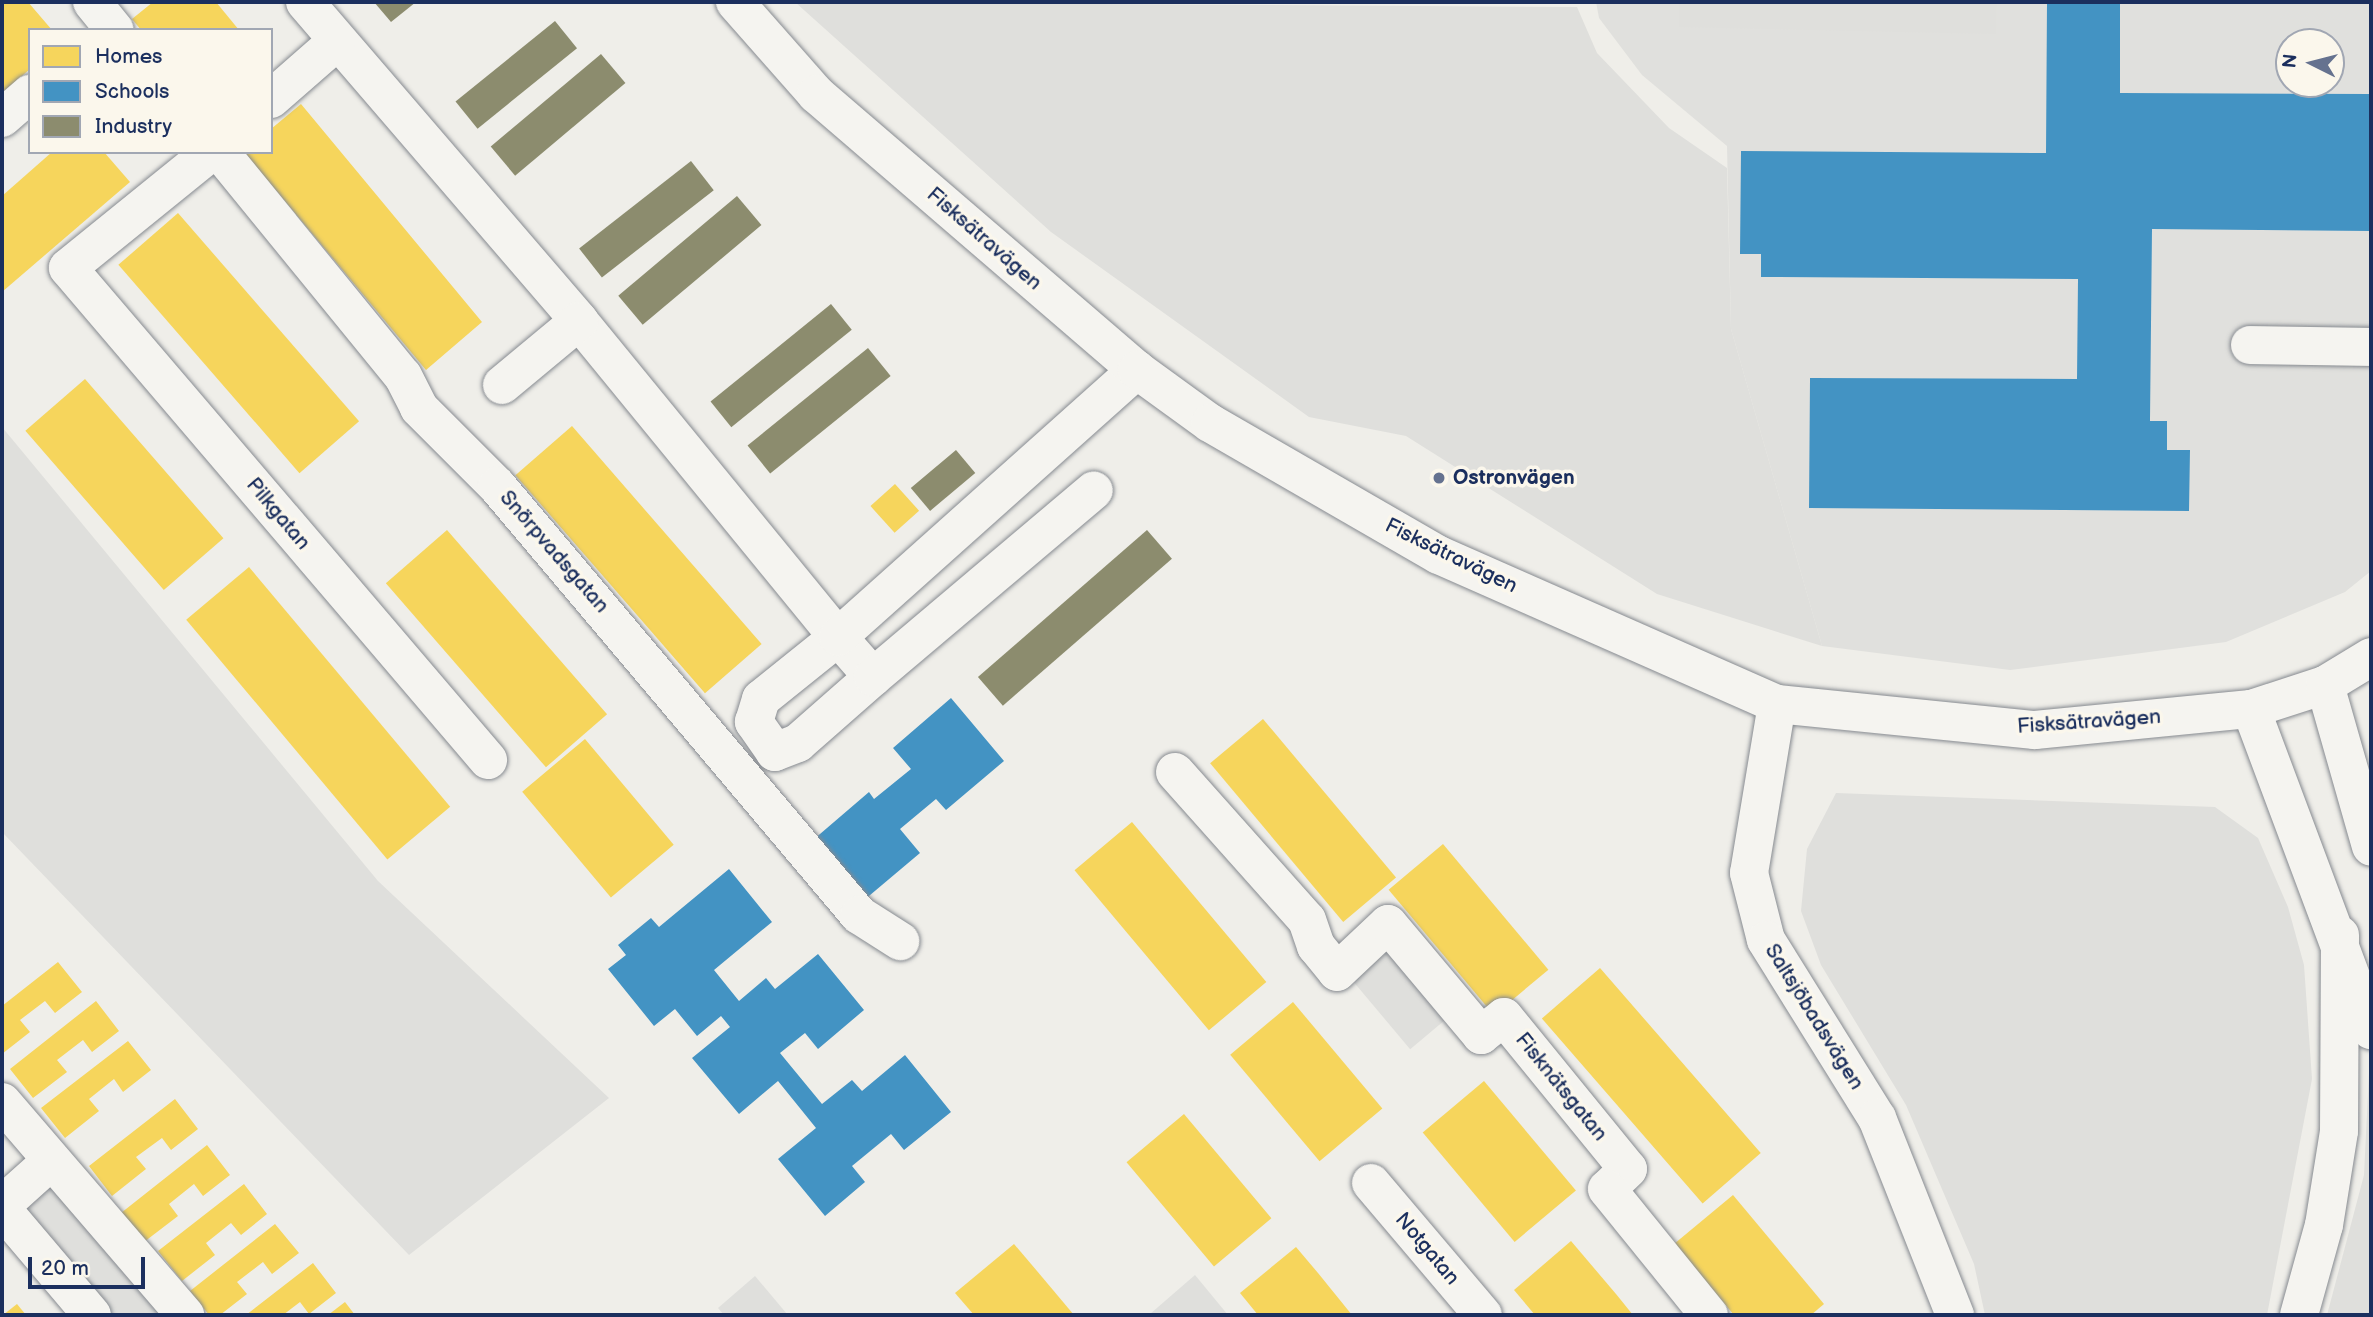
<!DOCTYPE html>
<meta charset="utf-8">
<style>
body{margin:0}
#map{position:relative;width:2373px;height:1317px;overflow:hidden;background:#efeee9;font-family:"Balsamiq Sans",sans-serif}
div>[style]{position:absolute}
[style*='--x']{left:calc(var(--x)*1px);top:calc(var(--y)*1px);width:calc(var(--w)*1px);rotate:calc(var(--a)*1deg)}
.built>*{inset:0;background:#e0e0dd}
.green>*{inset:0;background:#dfdfdc;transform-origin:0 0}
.homes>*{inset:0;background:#f6d55c;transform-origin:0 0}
.schools>*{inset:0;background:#4393c3}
.industry>*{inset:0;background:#8c8c6e;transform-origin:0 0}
.roads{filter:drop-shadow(0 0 2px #868a90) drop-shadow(0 0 2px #868a90)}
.minor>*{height:38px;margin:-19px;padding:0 19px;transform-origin:19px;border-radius:19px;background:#f5f4f0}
.major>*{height:38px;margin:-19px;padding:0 19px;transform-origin:19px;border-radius:19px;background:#f5f4f0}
.highway>*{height:38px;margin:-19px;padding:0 19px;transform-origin:19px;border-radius:19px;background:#f5f4f0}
.dots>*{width:19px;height:19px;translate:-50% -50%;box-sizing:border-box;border:4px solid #fbf7ec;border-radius:50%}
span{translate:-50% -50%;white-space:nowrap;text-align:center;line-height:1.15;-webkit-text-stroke:7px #fbf7ec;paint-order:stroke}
.street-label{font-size:21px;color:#1b2f5e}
.poi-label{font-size:21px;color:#1b2f5e;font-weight:700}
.left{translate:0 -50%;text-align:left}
.frame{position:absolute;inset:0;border:4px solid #1b2f5e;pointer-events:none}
.legend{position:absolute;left:28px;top:28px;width:245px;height:126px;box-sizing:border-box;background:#fbf7ec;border:2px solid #a1a7b3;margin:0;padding:9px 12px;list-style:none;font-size:21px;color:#1b2f5e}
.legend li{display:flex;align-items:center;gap:14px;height:35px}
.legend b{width:35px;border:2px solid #a1a7b3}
.north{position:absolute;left:2275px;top:28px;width:70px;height:70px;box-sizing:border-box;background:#fbf7ec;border:2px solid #a1a7b3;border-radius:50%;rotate:276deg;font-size:19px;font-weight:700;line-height:28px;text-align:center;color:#1b2f5e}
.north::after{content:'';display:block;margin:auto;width:24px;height:32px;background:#65728f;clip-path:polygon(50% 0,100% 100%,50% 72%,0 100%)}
.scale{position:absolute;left:28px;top:1257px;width:117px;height:32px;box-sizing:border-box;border:4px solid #1b2f5e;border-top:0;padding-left:9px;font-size:21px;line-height:24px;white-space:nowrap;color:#1b2f5e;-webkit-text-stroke:5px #fbf7ec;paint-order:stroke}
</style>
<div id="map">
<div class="built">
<div style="clip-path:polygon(evenodd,1596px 2px,2371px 2px,2371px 571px,2345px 592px,2226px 642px,2010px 670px,1822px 646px,1731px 329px,1727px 146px,1642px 75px,1599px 18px,1596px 2px,2289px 42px,2331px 42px,2331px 84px,2289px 84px,2289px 42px)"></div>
</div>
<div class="green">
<div style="clip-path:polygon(795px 2px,1577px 7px,1597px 53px,1669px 128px,1727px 168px,1731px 329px,1822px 646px,1657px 594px,1406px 436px,1309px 417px,1051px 232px)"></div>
<div style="clip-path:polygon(1679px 2px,1997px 2px,1996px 34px,1679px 27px)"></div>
<div style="clip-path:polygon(2px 427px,378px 881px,609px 1098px,409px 1255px,2px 832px)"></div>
<div style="clip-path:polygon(1836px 793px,2215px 807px,2258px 838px,2288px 907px,2304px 965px,2312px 1079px,2267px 1315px,1985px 1315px,1974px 1264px,1906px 1105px,1821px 965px,1801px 911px,1807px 849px)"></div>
<div style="left:1393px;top:937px;width:97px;height:59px;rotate:50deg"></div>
<div style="clip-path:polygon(2369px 1073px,2371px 1315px,2327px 1315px,2364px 1175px)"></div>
<div style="clip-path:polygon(62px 1174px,163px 1309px,155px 1315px,92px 1315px,13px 1210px)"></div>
<div style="clip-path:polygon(1195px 1275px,1228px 1315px,1151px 1315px,1150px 1314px)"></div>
<div style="clip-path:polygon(755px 1276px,787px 1314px,724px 1315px,718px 1308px)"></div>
</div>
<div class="homes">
<div style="clip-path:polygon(2px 2px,28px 2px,52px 30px,30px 30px,30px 69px,2px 93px)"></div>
<div style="clip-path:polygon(153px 2px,216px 2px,239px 30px,141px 30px,132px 19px)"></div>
<div style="clip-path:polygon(301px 104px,482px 322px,426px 370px,244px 152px,271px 152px,271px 129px)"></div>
<div style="clip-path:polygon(52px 152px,104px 152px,130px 182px,2px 292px,2px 196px)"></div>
<div style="left:178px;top:213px;width:276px;height:79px;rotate:49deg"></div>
<div style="left:85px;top:379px;width:211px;height:79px;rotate:49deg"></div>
<div style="left:572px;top:426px;width:289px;height:75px;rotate:49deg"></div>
<div style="left:895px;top:484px;width:36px;height:33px;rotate:48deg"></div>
<div style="left:447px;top:530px;width:244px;height:81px;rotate:49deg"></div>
<div style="left:249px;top:567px;width:313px;height:82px;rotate:50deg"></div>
<div style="left:1263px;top:719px;width:207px;height:69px;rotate:50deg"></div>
<div style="left:585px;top:739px;width:138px;height:82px;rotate:50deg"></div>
<div style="left:1132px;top:822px;width:209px;height:75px;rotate:50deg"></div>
<div style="left:1443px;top:844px;width:164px;height:71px;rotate:50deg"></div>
<div style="clip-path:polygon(58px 962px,82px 992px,55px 1013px,45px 1001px,20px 1020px,30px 1032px,2px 1054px,2px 1006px)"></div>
<div style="left:1600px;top:968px;width:245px;height:77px;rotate:49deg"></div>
<div style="clip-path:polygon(96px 1001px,119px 1031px,92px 1052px,83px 1040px,57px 1060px,67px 1072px,33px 1098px,10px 1069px)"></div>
<div style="left:1293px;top:1002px;width:139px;height:82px;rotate:50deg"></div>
<div style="clip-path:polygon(128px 1041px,151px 1070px,123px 1092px,114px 1079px,89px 1099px,99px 1111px,65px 1138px,41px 1108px)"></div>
<div style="left:1484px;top:1081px;width:143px;height:80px;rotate:50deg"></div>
<div style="clip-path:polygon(175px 1099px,198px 1129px,171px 1150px,162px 1138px,136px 1157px,146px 1169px,112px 1196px,89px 1166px)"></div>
<div style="left:1184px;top:1114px;width:136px;height:75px;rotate:50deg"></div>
<div style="clip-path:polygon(207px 1145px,230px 1175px,203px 1196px,194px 1184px,169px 1204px,178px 1216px,144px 1242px,121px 1213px)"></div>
<div style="clip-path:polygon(244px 1184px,267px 1214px,241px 1235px,231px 1223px,206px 1243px,215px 1255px,182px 1281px,158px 1251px)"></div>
<div style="clip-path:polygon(1733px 1195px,1824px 1304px,1811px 1315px,1734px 1315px,1674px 1244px)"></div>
<div style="clip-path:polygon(275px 1224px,299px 1253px,272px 1274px,263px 1262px,237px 1282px,247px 1294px,220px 1315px,209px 1315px,190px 1291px)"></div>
<div style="clip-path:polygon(1571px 1241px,1616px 1294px,1633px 1315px,1535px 1315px,1514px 1290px)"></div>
<div style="clip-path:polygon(1014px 1244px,1037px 1271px,1074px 1315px,974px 1315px,955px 1293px)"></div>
<div style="clip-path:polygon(1296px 1247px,1318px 1273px,1352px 1315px,1258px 1315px,1240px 1293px)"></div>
<div style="clip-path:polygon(313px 1263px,336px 1293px,309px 1314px,300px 1302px,283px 1315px,246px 1315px)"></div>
<div style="clip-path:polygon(345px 1302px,355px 1315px,328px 1315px)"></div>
<div style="clip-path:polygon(17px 1304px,26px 1315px,3px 1315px)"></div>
</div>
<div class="schools">
<div style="clip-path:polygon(2047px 2px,2120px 2px,2120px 93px,2371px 94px,2371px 231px,2152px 229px,2150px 421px,2167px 421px,2167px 450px,2190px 450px,2189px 511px,1809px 508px,1810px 378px,2077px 379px,2078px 279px,1761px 277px,1761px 254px,1740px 254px,1741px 151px,2046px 153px)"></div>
<div style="clip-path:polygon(951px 698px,1004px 761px,946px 810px,936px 799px,900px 829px,920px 853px,863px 901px,813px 840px,869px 792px,874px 799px,911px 769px,893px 748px)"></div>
<div style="clip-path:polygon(729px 869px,772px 922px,714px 970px,739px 1001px,766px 978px,775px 989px,818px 954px,864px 1010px,818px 1049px,805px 1033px,780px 1053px,822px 1104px,852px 1080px,862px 1091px,905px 1055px,951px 1112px,904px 1150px,891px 1134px,852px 1166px,865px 1182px,825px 1216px,778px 1159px,816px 1128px,778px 1081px,739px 1114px,692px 1058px,730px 1027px,721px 1016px,697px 1036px,675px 1009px,654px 1026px,608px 969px,626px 955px,618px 945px,651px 918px,659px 927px)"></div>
</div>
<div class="industry">
<div style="clip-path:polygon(374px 2px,416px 2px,391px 22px)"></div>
<div style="left:555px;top:21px;width:35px;height:128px;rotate:51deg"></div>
<div style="left:601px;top:54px;width:38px;height:144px;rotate:50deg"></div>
<div style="left:691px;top:161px;width:37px;height:142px;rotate:52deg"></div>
<div style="left:737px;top:196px;width:38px;height:155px;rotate:50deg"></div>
<div style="left:831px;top:304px;width:33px;height:155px;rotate:51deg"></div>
<div style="left:868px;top:348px;width:36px;height:155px;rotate:51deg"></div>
<div style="left:956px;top:450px;width:30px;height:59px;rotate:50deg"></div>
<div style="left:1147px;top:530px;width:38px;height:224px;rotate:49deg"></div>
</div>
<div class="roads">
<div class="minor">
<div style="--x:92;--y:2;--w:36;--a:51"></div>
<div style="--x:305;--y:2;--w:421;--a:49.3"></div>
<div style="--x:579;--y:321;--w:409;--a:50.7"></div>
<div style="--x:838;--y:637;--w:53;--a:48.8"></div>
<div style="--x:873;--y:677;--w:100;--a:138.7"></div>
<div style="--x:798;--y:743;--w:25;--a:159"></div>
<div style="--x:775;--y:752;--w:37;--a:-125"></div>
<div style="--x:754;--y:722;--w:24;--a:-73"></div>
<div style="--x:761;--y:699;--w:99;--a:-38.8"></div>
<div style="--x:838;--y:637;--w:401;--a:-41.8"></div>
<div style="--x:735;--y:2;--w:123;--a:48.6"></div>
<div style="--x:816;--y:94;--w:423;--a:40.7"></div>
<div style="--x:1137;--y:370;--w:90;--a:36"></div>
<div style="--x:1210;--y:423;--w:264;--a:30"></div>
<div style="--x:1439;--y:555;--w:369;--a:23.8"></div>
<div style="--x:1777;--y:704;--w:259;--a:5.8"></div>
<div style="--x:2035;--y:730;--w:217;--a:-5.6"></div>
<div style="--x:2251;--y:709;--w:78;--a:-18"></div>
<div style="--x:2325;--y:685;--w:54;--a:-31.3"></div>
<div style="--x:271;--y:99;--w:86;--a:-41.2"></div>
<div style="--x:2;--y:118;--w:37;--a:-41"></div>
<div style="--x:211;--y:152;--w:184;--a:141"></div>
<div style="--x:68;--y:268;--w:647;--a:49.51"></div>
<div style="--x:220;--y:152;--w:289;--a:50.8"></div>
<div style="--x:403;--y:376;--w:36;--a:63"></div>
<div style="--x:419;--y:408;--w:110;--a:45"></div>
<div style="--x:497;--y:486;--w:561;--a:49.84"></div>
<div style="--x:859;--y:915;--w:49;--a:32.4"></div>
<div style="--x:2250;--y:345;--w:121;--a:0.9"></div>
<div style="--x:502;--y:385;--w:100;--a:-39.7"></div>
<div style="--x:873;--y:677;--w:289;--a:-40.2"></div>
<div style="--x:1777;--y:704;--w:171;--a:99.4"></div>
<div style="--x:1749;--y:873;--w:69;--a:75.8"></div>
<div style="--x:1766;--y:940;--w:210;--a:58.1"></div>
<div style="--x:1877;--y:1118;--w:212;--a:68.4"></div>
<div style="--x:1175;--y:772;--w:198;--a:48.3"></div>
<div style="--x:1307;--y:920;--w:28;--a:71"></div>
<div style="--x:1316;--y:946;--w:33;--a:51"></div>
<div style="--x:1337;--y:972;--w:70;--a:-43.3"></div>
<div style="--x:1388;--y:924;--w:145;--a:50"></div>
<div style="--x:1481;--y:1035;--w:29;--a:-38"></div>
<div style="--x:1504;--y:1017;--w:196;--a:50.8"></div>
<div style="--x:1628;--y:1169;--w:29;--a:136"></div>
<div style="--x:1607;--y:1189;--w:162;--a:51"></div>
<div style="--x:2;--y:1102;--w:281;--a:49.3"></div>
<div style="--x:1371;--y:1183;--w:173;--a:49.7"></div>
<div style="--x:2;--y:1205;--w:66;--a:-41.9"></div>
<div style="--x:2;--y:1209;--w:139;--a:49.7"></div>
</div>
<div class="major">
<div style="--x:2325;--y:685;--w:168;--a:74.1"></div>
<div style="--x:2251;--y:709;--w:343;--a:69.5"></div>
</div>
<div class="highway">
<div style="--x:2299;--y:1315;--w:93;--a:-74.5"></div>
<div style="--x:2324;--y:1225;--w:95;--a:-80.9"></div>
<div style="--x:2339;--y:1131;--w:196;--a:-89.7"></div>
</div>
</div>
<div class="dots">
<div style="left:1439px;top:478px;background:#65728f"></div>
</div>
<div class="street-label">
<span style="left:984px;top:239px;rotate:41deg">Fisksätravägen</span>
<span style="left:278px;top:514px;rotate:50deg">Pilkgatan</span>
<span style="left:554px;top:552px;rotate:49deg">Snörpvadsgatan</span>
<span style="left:1451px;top:556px;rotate:26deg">Fisksätravägen</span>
<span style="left:2089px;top:722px;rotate:-4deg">Fisksätravägen</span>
<span style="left:1814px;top:1017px;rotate:58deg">Saltsjöbadsvägen</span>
<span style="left:1561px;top:1087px;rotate:51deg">Fisknätsgatan</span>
<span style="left:1427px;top:1249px;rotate:50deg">Notgatan</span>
</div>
<div class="poi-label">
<span class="left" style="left:1453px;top:478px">Ostronvägen</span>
</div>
<div class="frame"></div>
<ul class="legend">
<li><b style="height:19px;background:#f6d55c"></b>Homes</li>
<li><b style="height:19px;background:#4393c3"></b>Schools</li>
<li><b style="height:19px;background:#8c8c6e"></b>Industry</li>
</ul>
<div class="north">N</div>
<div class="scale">20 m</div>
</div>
